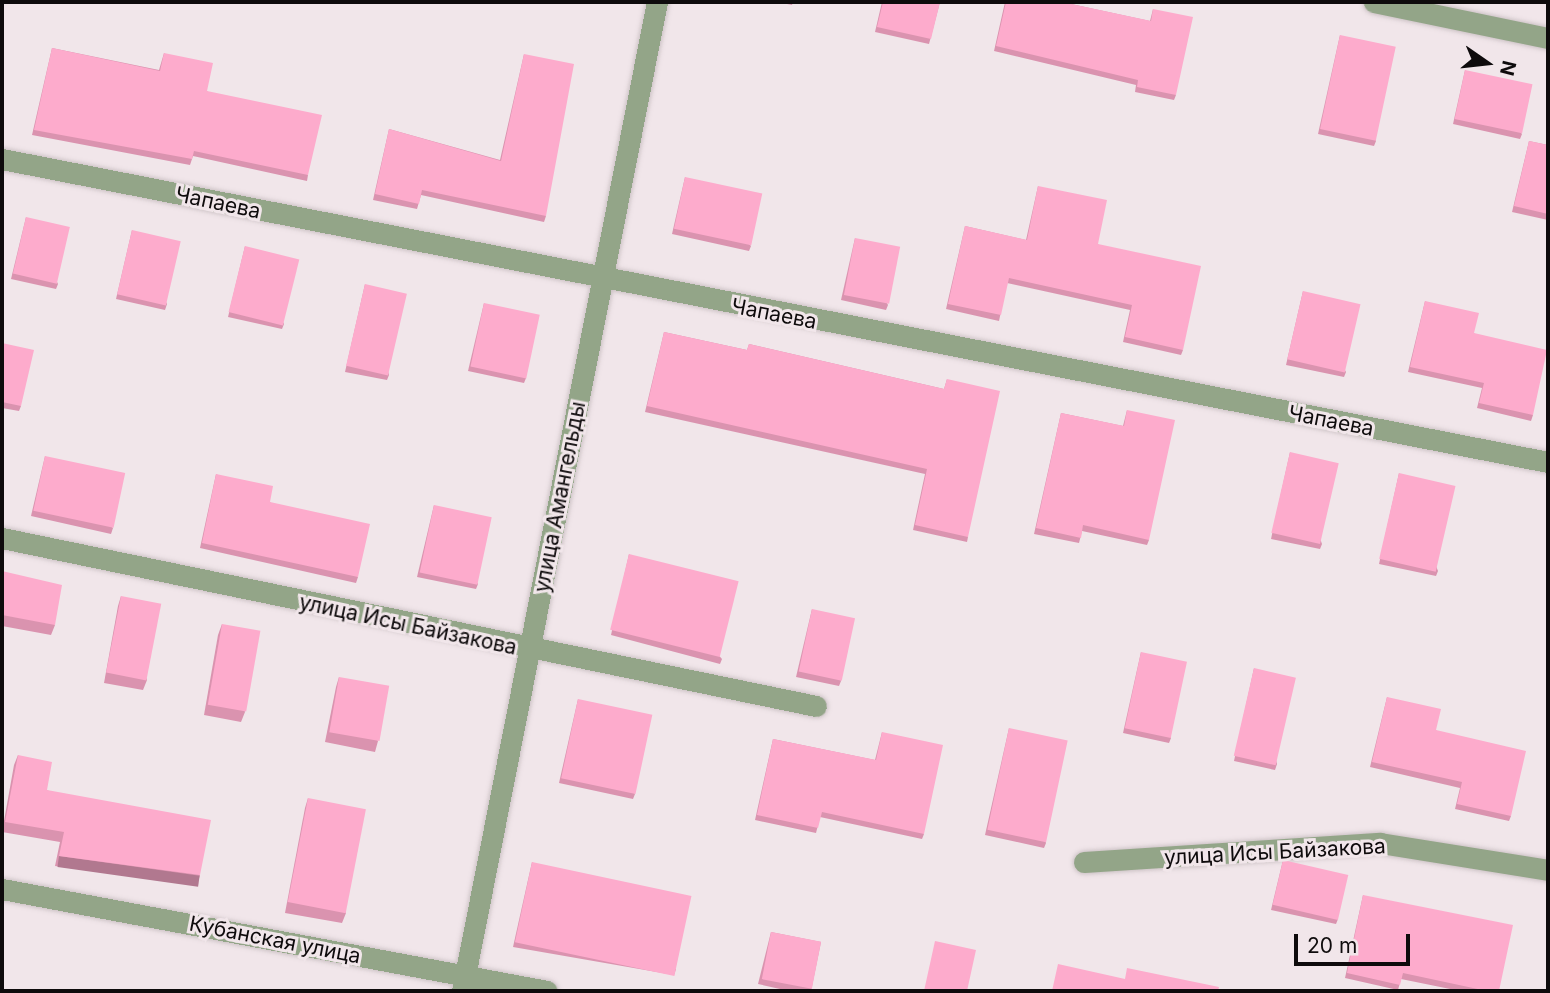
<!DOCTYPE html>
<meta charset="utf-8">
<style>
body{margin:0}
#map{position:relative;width:1550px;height:993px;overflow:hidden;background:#f1e6ea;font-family:Inter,sans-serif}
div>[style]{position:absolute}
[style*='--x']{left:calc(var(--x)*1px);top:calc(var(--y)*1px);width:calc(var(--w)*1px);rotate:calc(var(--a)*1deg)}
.roads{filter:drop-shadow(0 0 2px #cdc3c6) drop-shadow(0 0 2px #cdc3c6)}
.minor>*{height:21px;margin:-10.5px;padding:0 10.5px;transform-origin:10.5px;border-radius:10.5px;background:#93a588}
.tertiary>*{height:21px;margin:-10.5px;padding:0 10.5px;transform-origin:10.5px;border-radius:10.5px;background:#93a588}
.wall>*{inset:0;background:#da93af}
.shaded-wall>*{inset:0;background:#b1788f;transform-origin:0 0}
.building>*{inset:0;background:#fdabcc;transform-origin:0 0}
span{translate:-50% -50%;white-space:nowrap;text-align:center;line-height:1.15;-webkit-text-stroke:6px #f1e6ea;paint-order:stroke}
.street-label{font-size:21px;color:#0e0b0c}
.frame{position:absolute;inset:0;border:4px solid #0e0b0c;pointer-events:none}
.north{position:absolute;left:1452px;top:28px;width:70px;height:70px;-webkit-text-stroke:5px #f1e6ea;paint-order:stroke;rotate:104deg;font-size:19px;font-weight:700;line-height:28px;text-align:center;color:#0e0b0c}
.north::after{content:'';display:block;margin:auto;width:24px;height:32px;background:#0e0b0c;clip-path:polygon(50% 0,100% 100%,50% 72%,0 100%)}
.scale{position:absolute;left:1294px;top:934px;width:116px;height:32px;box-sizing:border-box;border:4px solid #0e0b0c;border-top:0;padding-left:9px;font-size:21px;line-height:24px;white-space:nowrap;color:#0e0b0c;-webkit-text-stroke:5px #f1e6ea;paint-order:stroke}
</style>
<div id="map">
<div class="roads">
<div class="minor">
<div style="--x:1374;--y:2;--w:178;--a:11.7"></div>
<div style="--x:2;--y:159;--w:1575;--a:11.09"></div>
<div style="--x:2;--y:538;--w:831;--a:11.66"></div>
<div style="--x:1084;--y:862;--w:297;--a:-3.7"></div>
<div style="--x:1380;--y:843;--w:170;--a:9.1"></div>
<div style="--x:2;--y:889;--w:554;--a:10.6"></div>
</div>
<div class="tertiary">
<div style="--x:462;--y:991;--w:1008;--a:-78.85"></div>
</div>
</div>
<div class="wall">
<div style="clip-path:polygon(777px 2px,793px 2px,792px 5px)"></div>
<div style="clip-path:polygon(882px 2px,940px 2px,929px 44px,875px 32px)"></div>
<div style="clip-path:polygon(1005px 2px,1062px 2px,1150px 21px,1153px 9px,1176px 95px,1174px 100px,1135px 92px,1136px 85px,994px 51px)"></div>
<div style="clip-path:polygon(1340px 35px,1376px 141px,1374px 146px,1318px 134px)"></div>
<div style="clip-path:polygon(52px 48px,159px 70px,164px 53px,207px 91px,308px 175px,307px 181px,193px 156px,190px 165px,32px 135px)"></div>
<div style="clip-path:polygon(524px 54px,546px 216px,544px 222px,421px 195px,417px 209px,373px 200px,389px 129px,500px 160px)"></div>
<div style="clip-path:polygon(1465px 70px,1522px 134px,1520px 139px,1453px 124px)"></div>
<div style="clip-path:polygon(1529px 141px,1548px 145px,1548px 220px,1512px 212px)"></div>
<div style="clip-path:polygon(685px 177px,751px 246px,749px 251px,672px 234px)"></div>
<div style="clip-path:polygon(1038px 186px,1098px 244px,1183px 350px,1181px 355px,1123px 342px,1130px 310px,1007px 283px,999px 321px,946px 309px,965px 226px,1026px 240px)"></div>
<div style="clip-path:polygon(26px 217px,58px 284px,56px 289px,11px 279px)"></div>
<div style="clip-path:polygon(132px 230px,167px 304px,165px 310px,116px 299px)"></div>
<div style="clip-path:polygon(855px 238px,888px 305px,886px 310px,841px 300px)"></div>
<div style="clip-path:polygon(245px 246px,284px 324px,282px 329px,228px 317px)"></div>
<div style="clip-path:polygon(365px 284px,389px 375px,387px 380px,345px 372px)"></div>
<div style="clip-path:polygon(1303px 291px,1346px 372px,1344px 377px,1286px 365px)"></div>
<div style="clip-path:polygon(1425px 301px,1474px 333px,1533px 415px,1531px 421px,1477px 408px,1482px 388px,1408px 372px)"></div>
<div style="clip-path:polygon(484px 303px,526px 378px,524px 383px,468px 371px)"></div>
<div style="clip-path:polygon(664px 332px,747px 350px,749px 344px,944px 389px,947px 379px,968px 537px,967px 542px,913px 530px,925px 474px,645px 412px)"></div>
<div style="clip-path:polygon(2px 343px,21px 406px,19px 411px,2px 408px)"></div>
<div style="clip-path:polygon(1127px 410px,1149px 540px,1147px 545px,1082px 531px,1079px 543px,1034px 534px,1061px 413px,1123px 426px)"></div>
<div style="clip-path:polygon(1290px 452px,1322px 544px,1320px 549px,1271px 539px)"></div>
<div style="clip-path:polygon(45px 456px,113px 528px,111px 534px,31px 516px)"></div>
<div style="clip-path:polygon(1399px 473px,1438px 571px,1436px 576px,1379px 564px)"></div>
<div style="clip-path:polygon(216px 474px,270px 502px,358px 577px,356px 583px,200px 548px)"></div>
<div style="clip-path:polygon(434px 505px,478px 584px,476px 589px,417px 577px)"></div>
<div style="clip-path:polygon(629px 554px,722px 659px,720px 664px,611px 635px)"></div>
<div style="clip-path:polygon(2px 571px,55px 625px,51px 635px,2px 626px)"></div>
<div style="clip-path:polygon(121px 596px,147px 680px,143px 690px,104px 683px,118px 606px)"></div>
<div style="clip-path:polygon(812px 609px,841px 681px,839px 686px,796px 677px)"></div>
<div style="clip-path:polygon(222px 624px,245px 712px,241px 722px,204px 715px,218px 635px)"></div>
<div style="clip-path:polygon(1141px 652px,1171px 738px,1169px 743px,1123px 733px)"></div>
<div style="clip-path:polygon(1254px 668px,1277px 764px,1275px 770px,1234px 761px)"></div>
<div style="clip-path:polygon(339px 677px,378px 741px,375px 752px,325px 742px,336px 687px)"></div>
<div style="clip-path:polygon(1387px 697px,1436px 730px,1511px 816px,1509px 821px,1455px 809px,1460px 788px,1370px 767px)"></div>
<div style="clip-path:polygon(578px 699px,635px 794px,633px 799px,559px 783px)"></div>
<div style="clip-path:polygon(1009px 728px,1046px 843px,1044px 848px,985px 835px)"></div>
<div style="clip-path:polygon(882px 732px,924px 834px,922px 839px,820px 817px,816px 833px,755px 820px,773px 739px,875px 760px)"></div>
<div style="clip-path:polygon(18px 755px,47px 790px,200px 875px,197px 885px,55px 866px,60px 842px,2px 832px,14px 765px)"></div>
<div style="clip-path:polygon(308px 798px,346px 913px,342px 923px,285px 913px,305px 808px)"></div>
<div style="clip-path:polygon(1283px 860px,1338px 919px,1336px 924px,1271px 910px)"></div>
<div style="clip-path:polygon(532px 862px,676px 969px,674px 975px,513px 947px)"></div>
<div style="clip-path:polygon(1363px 895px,1499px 991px,1460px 991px,1401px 979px,1398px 990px,1345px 978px)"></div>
<div style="clip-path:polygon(771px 932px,821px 942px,811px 991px,789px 991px,758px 984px)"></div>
</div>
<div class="shaded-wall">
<div style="left:59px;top:856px;width:142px;height:11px;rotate:8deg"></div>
</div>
<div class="building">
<div style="clip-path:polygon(883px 2px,940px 2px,931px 39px,877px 27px)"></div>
<div style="clip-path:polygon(1006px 2px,1062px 2px,1151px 21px,1153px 9px,1193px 17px,1176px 95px,1137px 87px,1138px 80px,996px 46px)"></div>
<div style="left:1340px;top:35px;width:57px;height:96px;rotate:12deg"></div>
<div style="clip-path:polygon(52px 48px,160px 71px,164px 53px,213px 63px,207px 91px,322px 115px,308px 175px,194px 151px,192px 159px,34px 130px)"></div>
<div style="clip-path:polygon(524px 54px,574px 64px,546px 216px,422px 190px,419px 204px,375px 194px,389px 129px,501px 161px)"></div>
<div style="left:1465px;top:70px;width:69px;height:50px;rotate:12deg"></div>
<div style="clip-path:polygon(1529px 141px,1548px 145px,1548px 214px,1514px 206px)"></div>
<div style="left:685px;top:177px;width:79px;height:53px;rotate:12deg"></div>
<div style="clip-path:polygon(1038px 186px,1107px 200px,1098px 244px,1201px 266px,1183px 350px,1125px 337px,1132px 305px,1009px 278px,1001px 315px,948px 304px,965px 226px,1027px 240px)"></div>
<div style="left:26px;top:217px;width:45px;height:58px;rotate:13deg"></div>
<div style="left:132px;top:230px;width:50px;height:66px;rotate:13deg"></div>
<div style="left:855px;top:238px;width:46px;height:58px;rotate:11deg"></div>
<div style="left:245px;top:246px;width:56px;height:68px;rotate:14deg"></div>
<div style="left:365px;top:284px;width:43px;height:84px;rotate:13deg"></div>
<div style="left:1303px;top:291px;width:59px;height:70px;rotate:13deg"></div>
<div style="clip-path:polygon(1425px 301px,1479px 313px,1474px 333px,1547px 350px,1533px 415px,1479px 403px,1484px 383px,1410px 367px)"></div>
<div style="left:484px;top:303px;width:57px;height:65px;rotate:12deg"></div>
<div style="clip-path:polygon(664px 332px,747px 350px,749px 344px,944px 389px,947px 379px,1000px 391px,968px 537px,915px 525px,927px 469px,647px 406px)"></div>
<div style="clip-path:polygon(2px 343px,34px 350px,21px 406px,2px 402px)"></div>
<div style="clip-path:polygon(1127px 410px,1175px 420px,1149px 540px,1083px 525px,1081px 538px,1036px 528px,1061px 413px,1124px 426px)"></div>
<div style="left:1290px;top:452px;width:50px;height:83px;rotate:13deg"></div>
<div style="left:45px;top:456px;width:82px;height:56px;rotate:12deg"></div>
<div style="left:1399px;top:473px;width:58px;height:88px;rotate:13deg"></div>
<div style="clip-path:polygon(216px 474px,273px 486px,270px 502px,370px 524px,358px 577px,202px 543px)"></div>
<div style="left:434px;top:505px;width:59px;height:69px;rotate:12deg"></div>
<div style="left:629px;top:554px;width:113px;height:78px;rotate:14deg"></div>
<div style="clip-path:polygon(2px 571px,62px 585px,55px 625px,2px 615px)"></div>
<div style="left:121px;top:596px;width:41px;height:78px;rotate:11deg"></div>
<div style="left:812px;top:609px;width:44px;height:64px;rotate:12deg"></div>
<div style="left:222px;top:624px;width:39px;height:82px;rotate:10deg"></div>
<div style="left:1141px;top:652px;width:47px;height:78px;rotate:12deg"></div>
<div style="left:1254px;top:668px;width:43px;height:90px;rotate:13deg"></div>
<div style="left:339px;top:677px;width:51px;height:56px;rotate:10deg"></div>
<div style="clip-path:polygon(1387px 697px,1441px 709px,1436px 730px,1526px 751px,1511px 816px,1457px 804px,1462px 782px,1372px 762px)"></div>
<div style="left:578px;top:699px;width:76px;height:81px;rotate:12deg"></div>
<div style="left:1009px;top:728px;width:60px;height:104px;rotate:12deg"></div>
<div style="clip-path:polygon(882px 732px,943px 745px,924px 834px,822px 812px,818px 828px,757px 815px,773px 739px,876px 760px)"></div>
<div style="clip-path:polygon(18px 755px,52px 762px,47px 790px,211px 820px,200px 875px,59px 856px,64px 832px,5px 822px)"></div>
<div style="left:308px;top:798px;width:59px;height:106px;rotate:11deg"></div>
<div style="left:1283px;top:860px;width:67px;height:46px;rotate:13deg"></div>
<div style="left:532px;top:862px;width:163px;height:82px;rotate:12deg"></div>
<div style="clip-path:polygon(1363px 895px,1513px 925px,1499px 991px,1487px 991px,1403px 973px,1400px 985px,1347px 973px)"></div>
<div style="left:771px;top:932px;width:51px;height:48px;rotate:11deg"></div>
<div style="clip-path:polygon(935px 941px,976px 950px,967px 991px,924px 991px)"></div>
<div style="clip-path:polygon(1058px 964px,1125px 979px,1127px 968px,1219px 987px,1218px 991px,1052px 991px)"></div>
</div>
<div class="street-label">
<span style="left:218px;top:203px;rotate:12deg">Чапаева</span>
<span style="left:774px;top:314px;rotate:11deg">Чапаева</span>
<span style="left:1331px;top:421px;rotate:11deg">Чапаева</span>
<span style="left:560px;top:497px;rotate:-79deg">улица Амангельды</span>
<span style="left:408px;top:625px;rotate:12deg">улица Исы Байзакова</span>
<span style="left:1275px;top:852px;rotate:-3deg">улица Исы Байзакова</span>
<span style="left:275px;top:940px;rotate:11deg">Кубанская улица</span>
</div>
<div class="frame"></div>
<div class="north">N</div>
<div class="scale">20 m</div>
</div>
